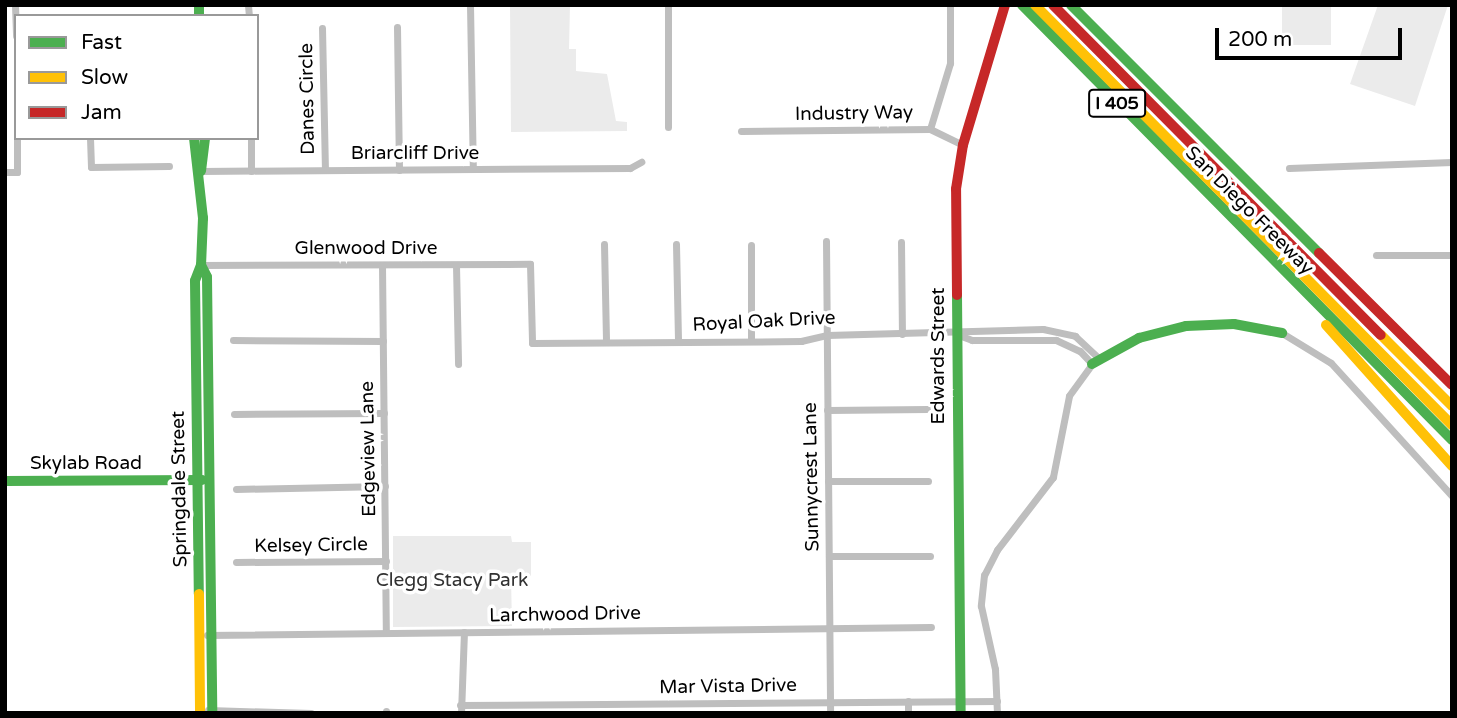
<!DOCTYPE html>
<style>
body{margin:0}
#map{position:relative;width:1457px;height:718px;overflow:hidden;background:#fff;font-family:"Varela Round",sans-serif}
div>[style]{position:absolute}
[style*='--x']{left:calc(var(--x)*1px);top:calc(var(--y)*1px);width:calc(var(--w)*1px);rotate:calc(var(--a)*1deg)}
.green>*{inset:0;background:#ebebeb;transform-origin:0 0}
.street>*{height:7px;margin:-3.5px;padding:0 3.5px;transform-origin:3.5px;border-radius:3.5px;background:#bebebe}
.fast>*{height:10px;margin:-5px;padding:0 5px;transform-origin:5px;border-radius:5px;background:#4caf50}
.slow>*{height:10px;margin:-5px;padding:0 5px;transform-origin:5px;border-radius:5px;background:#ffc107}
.jam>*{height:10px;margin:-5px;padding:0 5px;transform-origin:5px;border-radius:5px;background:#c62828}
span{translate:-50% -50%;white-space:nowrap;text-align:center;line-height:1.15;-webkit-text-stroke:7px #fff;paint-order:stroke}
.shield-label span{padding:2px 5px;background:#fff;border:2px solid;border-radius:5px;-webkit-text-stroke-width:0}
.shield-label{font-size:18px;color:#000;font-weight:700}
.street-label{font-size:19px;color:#000}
.park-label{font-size:19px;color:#323232}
.frame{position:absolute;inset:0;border:7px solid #000;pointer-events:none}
.legend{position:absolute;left:14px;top:14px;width:245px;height:126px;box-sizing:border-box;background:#fff;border:2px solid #999;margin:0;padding:9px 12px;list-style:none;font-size:21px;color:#000}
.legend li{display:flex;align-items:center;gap:14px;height:35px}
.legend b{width:35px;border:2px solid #999}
.scale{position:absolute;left:1215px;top:28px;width:187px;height:32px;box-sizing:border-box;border:4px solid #000;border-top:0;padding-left:9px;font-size:21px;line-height:24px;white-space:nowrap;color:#000;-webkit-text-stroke:5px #fff;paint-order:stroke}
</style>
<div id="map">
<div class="green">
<div style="clip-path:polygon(510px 5px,570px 5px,569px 49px,576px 49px,576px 71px,607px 74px,616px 121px,627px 122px,627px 131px,511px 132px)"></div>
<div style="left:1282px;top:5px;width:49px;height:40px"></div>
<div style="clip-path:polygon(1378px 5px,1448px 5px,1415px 106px,1350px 84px)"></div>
<div style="clip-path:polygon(393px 536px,511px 536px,512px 542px,531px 542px,531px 576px,511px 577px,512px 626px,393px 627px)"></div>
</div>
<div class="street">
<div style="--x:15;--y:5;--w:31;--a:88"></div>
<div style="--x:248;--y:5;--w:11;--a:85"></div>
<div style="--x:470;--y:5;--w:164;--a:89"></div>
<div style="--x:397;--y:27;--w:143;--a:89.2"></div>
<div style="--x:322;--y:28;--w:142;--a:88.8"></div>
<div style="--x:668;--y:127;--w:122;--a:-90"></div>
<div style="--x:930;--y:129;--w:69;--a:-73.1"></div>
<div style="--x:950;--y:63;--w:58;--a:-90"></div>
<div style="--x:741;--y:131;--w:189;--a:-0.6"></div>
<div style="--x:930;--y:129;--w:37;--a:26"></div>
<div style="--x:90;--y:138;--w:29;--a:88"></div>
<div style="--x:91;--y:167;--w:78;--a:-0.7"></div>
<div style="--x:251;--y:138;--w:33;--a:90"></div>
<div style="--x:1289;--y:168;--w:163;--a:-2.1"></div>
<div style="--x:201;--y:171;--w:429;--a:-0.4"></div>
<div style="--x:630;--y:168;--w:13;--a:-29"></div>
<div style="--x:5;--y:172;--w:12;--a:0"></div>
<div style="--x:17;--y:172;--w:34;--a:-90"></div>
<div style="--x:826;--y:241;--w:472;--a:89.5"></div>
<div style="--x:901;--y:242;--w:92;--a:89.4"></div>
<div style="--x:604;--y:244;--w:98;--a:88.8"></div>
<div style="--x:676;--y:244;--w:98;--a:88.8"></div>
<div style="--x:751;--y:245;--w:96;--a:90"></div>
<div style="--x:1376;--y:255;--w:76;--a:0"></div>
<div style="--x:201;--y:265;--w:329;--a:-0.2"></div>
<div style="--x:530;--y:264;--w:79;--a:88.5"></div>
<div style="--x:532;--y:343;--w:269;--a:-0.4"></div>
<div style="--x:801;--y:341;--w:27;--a:-13"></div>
<div style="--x:827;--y:335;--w:216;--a:-1.6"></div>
<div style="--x:1043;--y:329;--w:33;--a:12"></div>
<div style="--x:1075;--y:336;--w:34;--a:43"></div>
<div style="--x:382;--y:265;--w:368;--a:89.4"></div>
<div style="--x:456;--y:265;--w:99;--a:88.8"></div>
<div style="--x:1282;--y:333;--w:57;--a:31.5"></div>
<div style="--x:1331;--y:363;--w:180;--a:47.7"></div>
<div style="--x:956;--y:334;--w:17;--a:21"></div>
<div style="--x:972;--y:340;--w:84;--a:0"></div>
<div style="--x:1056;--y:340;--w:26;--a:25"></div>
<div style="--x:1080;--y:351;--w:18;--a:47"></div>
<div style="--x:1092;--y:364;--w:39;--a:126"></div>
<div style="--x:1069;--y:396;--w:83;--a:101.2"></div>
<div style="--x:1053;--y:477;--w:92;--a:127.5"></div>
<div style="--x:997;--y:550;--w:28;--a:117"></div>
<div style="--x:984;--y:575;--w:31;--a:96"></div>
<div style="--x:981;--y:606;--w:65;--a:77.5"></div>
<div style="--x:995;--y:669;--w:44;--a:87.4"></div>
<div style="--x:233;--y:340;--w:150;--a:0.4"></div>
<div style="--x:827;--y:410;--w:101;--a:-0.6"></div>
<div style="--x:234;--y:414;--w:150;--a:-0.4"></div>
<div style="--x:828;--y:481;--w:100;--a:0"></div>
<div style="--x:236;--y:489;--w:149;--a:-1.2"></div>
<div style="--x:829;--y:556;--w:101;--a:0"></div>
<div style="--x:236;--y:562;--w:150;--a:-0.4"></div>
<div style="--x:207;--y:635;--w:724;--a:-0.63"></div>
<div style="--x:908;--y:701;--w:12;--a:90"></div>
<div style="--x:460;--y:705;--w:537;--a:-0.43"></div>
<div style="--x:208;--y:710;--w:103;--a:1.7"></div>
<div style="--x:386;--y:711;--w:2;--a:90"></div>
<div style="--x:461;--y:713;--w:81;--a:-87.9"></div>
</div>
<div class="fast">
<div style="--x:199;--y:5;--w:11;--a:90"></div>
<div style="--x:1022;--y:5;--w:612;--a:45.33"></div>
<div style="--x:1071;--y:5;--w:351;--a:45"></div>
<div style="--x:194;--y:138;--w:81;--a:83.6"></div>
<div style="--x:203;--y:218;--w:47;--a:92.4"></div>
<div style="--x:201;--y:265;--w:17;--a:111"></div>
<div style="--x:195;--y:281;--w:313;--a:89.3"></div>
<div style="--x:201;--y:171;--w:33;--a:-83"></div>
<div style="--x:201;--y:265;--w:13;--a:63"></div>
<div style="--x:207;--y:277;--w:436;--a:89.3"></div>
<div style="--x:957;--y:295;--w:418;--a:89.5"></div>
<div style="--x:1092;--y:364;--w:54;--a:-29"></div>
<div style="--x:1139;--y:338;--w:49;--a:-14.3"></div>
<div style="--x:1186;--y:326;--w:48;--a:-2.4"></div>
<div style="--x:1234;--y:324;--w:49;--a:10.6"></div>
<div style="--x:5;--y:481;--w:197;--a:-0.3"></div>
</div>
<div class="slow">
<div style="--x:1035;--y:5;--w:592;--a:45.21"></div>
<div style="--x:1326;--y:325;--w:189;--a:48.2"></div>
<div style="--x:1381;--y:335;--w:100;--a:45"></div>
<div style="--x:199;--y:594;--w:119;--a:89.5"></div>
</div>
<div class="jam">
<div style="--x:1053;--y:5;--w:465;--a:45.2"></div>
<div style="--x:1319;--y:253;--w:187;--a:44.8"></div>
<div style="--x:957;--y:295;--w:106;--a:-90.5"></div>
<div style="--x:956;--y:189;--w:45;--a:-81"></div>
<div style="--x:963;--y:145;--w:146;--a:-73.3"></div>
</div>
<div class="shield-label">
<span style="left:1117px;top:103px">I 405</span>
</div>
<div class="street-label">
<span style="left:308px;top:99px;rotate:-91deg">Danes Circle</span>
<span style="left:854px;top:114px;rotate:-1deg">Industry Way</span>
<span style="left:415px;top:154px">Briarcliff Drive</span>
<span style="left:1249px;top:211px;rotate:45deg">San Diego Freeway</span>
<span style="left:366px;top:249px">Glenwood Drive</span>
<span style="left:764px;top:322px;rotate:-3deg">Royal Oak Drive</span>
<span style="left:939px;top:356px;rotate:-90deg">Edwards Street</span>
<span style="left:369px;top:449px;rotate:-91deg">Edgeview Lane</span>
<span style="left:86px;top:464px">Skylab Road</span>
<span style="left:812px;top:477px;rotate:-91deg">Sunnycrest Lane</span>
<span style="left:180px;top:489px;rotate:-91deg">Springdale Street</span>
<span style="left:311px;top:546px;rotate:-1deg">Kelsey Circle</span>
<span style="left:565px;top:615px;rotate:-1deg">Larchwood Drive</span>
<span style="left:728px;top:687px;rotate:-1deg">Mar Vista Drive</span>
</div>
<div class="park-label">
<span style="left:452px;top:581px">Clegg Stacy Park</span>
</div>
<div class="frame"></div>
<ul class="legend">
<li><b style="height:9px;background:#4caf50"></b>Fast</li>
<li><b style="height:9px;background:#ffc107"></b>Slow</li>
<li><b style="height:9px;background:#c62828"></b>Jam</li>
</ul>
<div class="scale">200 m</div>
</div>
